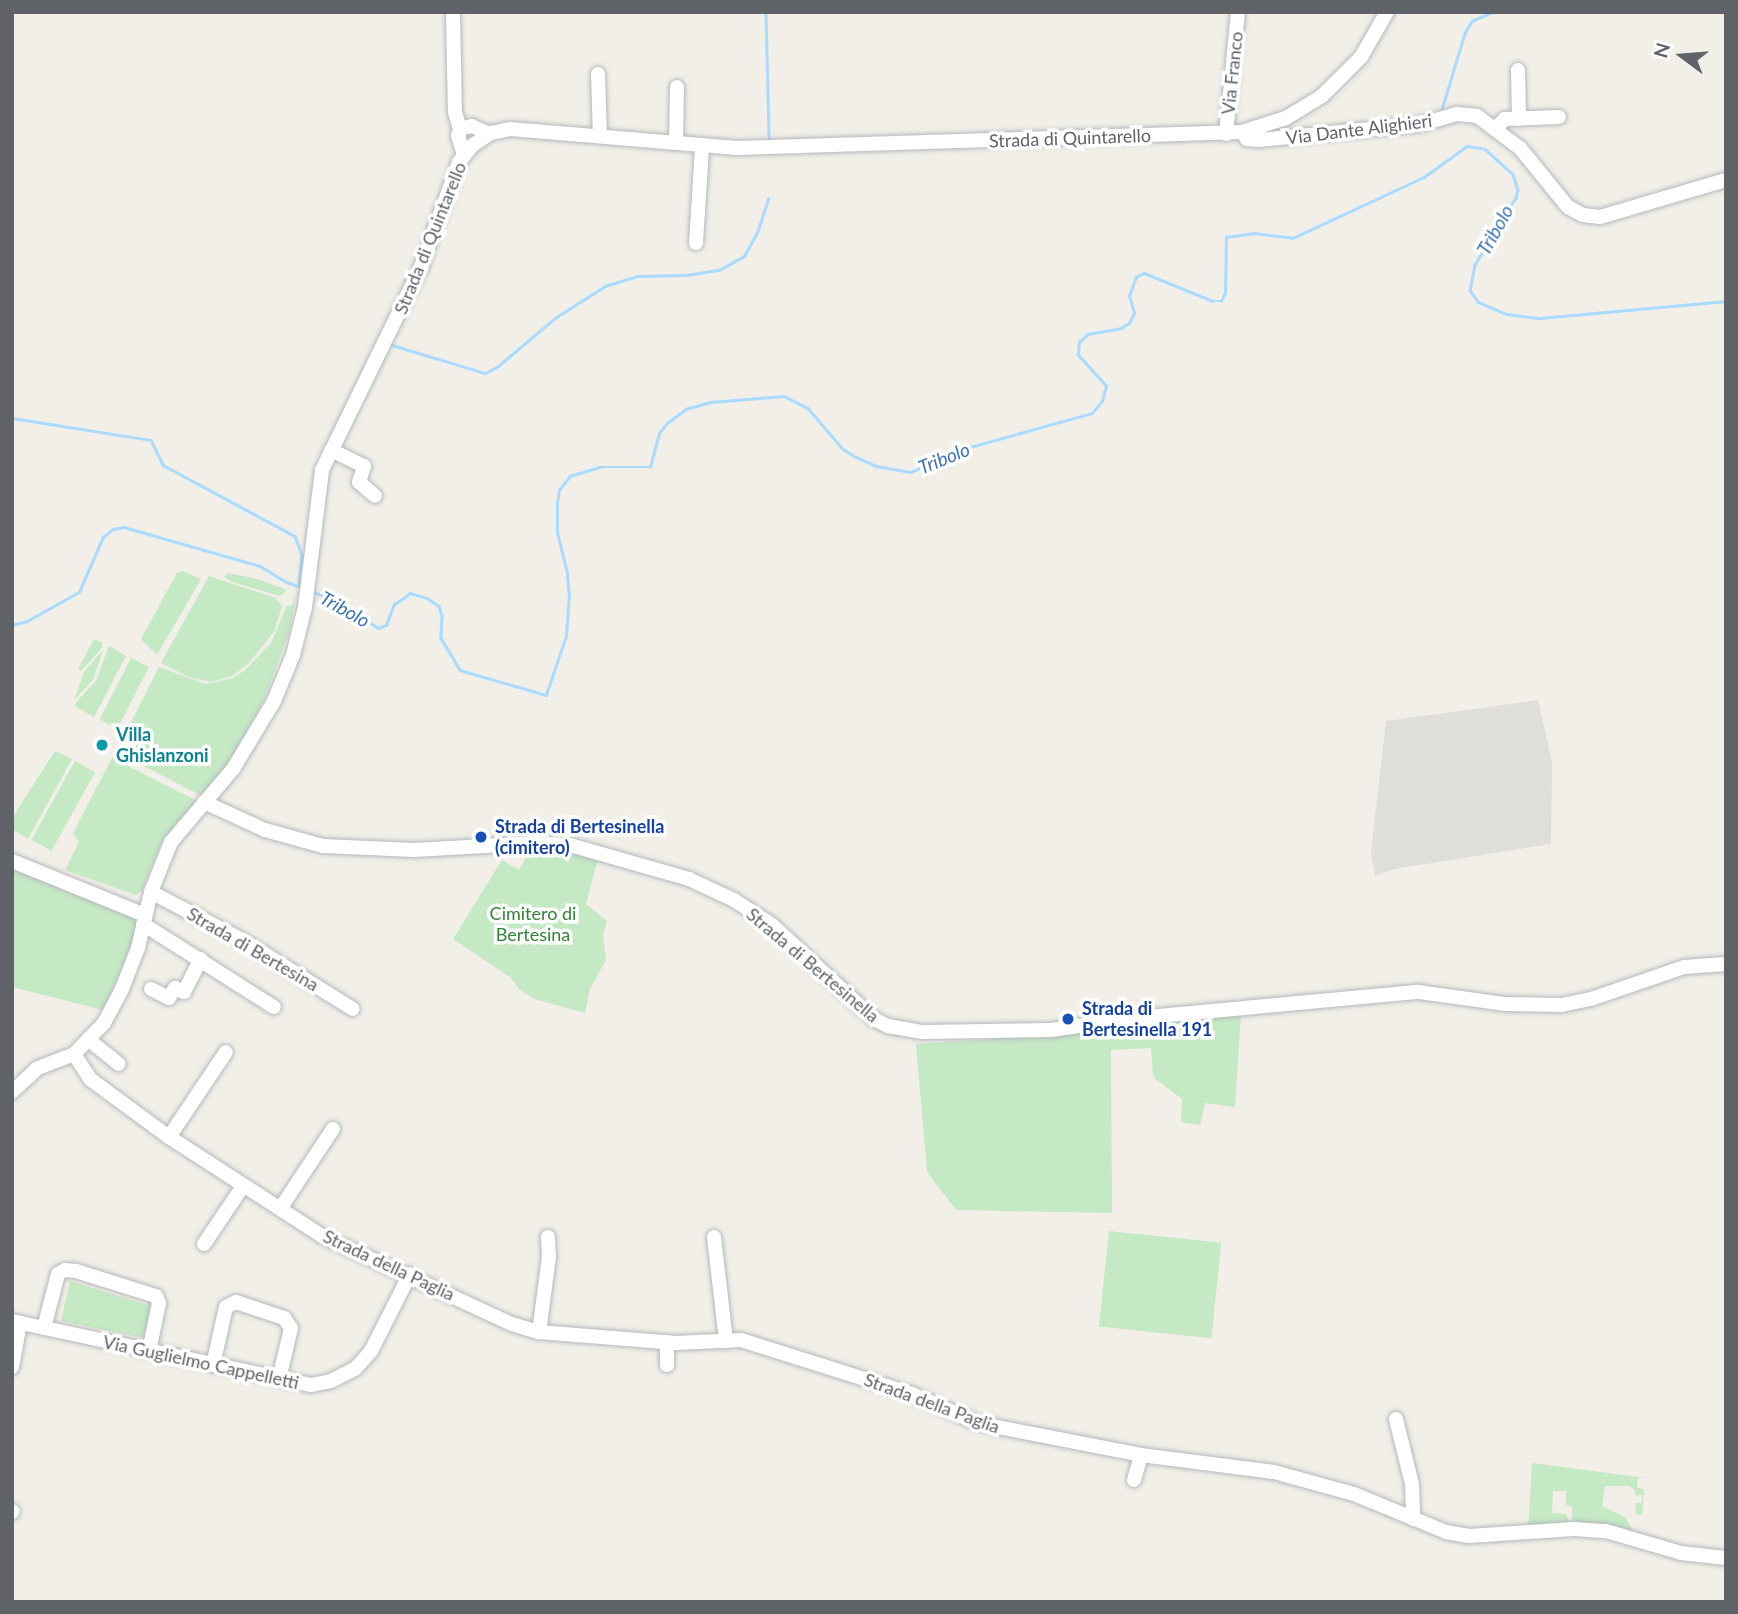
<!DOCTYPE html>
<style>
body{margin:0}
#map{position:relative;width:1738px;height:1614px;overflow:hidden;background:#f1efe8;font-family:Lato,sans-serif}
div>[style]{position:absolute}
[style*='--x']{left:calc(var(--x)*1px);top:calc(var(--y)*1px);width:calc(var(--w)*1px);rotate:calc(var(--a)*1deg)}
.industrial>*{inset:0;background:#e0deda}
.green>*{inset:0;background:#c5e8c5;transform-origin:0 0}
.stream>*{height:2.5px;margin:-1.25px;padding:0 1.25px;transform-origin:1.25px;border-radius:1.25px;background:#aadaff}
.roads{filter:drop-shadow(0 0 2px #b5b8bc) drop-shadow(0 0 2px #b5b8bc)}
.minor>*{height:14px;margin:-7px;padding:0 7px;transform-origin:7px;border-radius:7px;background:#fff}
.dots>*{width:19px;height:19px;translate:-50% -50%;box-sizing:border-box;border:4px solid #fff;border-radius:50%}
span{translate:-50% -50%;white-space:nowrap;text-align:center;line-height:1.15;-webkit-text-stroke:7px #fff;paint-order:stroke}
.street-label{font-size:18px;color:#5f6368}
.culture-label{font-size:18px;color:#0d838f;font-weight:700}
.left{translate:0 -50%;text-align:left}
.transit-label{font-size:18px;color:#164399;font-weight:700}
.park-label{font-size:18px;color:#348238}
.water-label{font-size:19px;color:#4174aa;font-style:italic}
.frame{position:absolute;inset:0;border:14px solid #5f6368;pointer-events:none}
.north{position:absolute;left:1647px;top:21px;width:70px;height:70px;-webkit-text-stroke:5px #fff;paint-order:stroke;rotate:286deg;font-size:19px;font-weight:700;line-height:28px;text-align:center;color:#5f6368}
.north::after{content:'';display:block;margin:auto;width:24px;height:32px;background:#5f6368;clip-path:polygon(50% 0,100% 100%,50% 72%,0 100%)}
</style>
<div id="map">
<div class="industrial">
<div style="clip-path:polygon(1538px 700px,1552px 762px,1551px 844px,1394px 869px,1375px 876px,1371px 852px,1386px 721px)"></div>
</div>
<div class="green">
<div style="clip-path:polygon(183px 571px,201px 579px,157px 655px,141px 639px,177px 573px)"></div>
<div style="clip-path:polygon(228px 573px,257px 579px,287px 590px,280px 596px,235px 583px,224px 577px)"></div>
<div style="clip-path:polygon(209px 576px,276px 598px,282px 606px,274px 632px,248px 664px,232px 676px,211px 682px,189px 677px,161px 663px)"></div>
<div style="clip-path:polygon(296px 595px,290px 629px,264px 700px,231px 760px,202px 796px,116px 752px,159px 667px,206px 684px,233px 678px,245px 670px,271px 643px,286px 607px,292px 605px)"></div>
<div style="clip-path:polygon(94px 639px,102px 643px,102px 648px,81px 671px,78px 669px)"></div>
<div style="clip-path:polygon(109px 646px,126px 656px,94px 717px,75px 706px,76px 702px,96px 681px)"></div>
<div style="clip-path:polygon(103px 650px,93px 680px,74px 700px,84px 672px)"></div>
<div style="left:131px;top:658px;width:20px;height:69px;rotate:27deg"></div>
<div style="clip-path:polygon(55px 751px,72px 759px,28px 839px,13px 830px,12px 818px)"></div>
<div style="clip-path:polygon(112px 758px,197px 801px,161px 844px,142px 890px,136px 895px,65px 870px,79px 842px,73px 833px)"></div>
<div style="left:75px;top:761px;width:23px;height:90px;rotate:29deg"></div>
<div style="clip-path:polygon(557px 850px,598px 858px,586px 904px,607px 921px,603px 934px,606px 960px,590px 989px,585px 1013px,534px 999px,520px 990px,511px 978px,453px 939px,502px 860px,519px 870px,529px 852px,556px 854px)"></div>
<div style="clip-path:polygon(12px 856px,137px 910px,139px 922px,133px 943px,103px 1010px,12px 987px)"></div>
<div style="clip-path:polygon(1241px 1015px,1235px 1107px,1205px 1103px,1200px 1125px,1181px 1122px,1182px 1099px,1153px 1077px,1151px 1048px,1111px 1050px,1112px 1213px,956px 1210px,927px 1172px,916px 1044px,1111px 1031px,1130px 1021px)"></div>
<div style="left:1109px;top:1231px;width:113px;height:96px;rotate:6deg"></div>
<div style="clip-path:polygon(70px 1281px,147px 1305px,150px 1297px,154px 1300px,148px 1339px,61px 1321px)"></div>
<div style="clip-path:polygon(1532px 1463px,1646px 1478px,1638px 1478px,1637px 1488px,1644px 1489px,1642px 1515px,1635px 1514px,1636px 1503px,1642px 1503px,1642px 1494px,1636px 1496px,1634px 1489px,1629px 1486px,1605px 1486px,1602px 1506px,1625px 1517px,1635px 1534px,1572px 1526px,1572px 1506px,1566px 1505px,1566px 1491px,1553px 1491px,1552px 1513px,1566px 1514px,1569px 1522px,1528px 1531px)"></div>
</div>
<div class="stream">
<div style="--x:766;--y:12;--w:127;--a:88.6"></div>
<div style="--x:1442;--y:108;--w:79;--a:-73.2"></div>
<div style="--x:1465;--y:32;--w:13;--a:-58"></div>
<div style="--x:1472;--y:21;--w:22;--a:-24"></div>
<div style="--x:392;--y:345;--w:97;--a:16.8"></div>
<div style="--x:485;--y:373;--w:13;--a:-27"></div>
<div style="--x:497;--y:367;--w:76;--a:-40.2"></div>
<div style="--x:555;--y:318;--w:59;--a:-32.6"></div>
<div style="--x:605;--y:286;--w:34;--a:-17"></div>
<div style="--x:637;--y:276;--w:49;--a:-1.2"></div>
<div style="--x:686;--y:275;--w:33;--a:-9"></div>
<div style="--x:719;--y:270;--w:29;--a:-29"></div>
<div style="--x:744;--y:256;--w:26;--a:-61"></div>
<div style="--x:757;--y:233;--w:36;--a:-72"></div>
<div style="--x:12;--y:418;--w:141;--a:9"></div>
<div style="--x:151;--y:440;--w:28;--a:64"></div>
<div style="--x:163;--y:465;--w:150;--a:28.3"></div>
<div style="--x:295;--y:536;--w:20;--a:70"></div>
<div style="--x:302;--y:555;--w:31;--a:96"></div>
<div style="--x:314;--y:592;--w:22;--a:21"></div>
<div style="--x:335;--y:600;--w:51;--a:33.1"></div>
<div style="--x:378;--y:628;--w:9;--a:-21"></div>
<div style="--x:386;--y:625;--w:22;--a:-69"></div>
<div style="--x:394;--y:604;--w:13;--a:-32"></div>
<div style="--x:405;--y:597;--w:6;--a:-39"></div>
<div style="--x:410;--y:593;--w:18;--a:16"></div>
<div style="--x:427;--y:598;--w:14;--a:34"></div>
<div style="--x:439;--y:606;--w:10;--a:73"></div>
<div style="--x:442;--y:616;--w:22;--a:93"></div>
<div style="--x:441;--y:638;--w:37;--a:59"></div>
<div style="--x:460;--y:670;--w:90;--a:16.2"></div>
<div style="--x:546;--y:695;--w:62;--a:-71.3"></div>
<div style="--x:566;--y:636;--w:39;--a:-86"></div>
<div style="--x:569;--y:597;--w:24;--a:-95"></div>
<div style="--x:567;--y:573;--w:41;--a:-104"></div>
<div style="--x:557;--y:533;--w:30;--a:-90"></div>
<div style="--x:557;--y:503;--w:13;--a:-81"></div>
<div style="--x:559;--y:490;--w:18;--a:-52"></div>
<div style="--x:570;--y:476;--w:31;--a:-17"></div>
<div style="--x:600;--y:467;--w:50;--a:0"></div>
<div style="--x:650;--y:467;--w:35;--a:-75"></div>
<div style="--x:659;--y:433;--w:13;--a:-51"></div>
<div style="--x:667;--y:423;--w:24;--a:-36"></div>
<div style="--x:686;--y:409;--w:26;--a:-16"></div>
<div style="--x:711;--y:402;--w:73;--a:-4.7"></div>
<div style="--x:784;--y:396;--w:27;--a:27"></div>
<div style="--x:808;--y:408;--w:54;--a:49.5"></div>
<div style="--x:843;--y:449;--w:15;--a:32"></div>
<div style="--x:856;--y:457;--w:22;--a:24"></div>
<div style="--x:876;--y:466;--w:36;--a:10"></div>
<div style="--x:911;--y:472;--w:57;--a:-23.9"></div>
<div style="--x:963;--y:449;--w:134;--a:-15.6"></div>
<div style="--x:1092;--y:413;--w:16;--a:-50"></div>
<div style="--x:1102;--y:401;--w:16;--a:-75"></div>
<div style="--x:1106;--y:386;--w:42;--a:-132.1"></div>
<div style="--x:1078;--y:355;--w:13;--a:-86"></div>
<div style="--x:1079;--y:342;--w:12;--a:-42"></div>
<div style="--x:1088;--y:334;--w:34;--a:-10"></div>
<div style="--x:1121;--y:328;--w:9;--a:-32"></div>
<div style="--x:1129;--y:323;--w:11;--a:-63"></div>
<div style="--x:1134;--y:313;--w:18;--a:-106"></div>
<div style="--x:1129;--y:296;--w:20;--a:-70"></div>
<div style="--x:1136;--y:277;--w:9;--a:-27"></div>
<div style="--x:1144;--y:273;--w:74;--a:22.1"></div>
<div style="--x:1213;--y:301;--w:8;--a:0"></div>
<div style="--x:1221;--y:301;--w:9;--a:-63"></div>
<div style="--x:1225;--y:293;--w:56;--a:-89"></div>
<div style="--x:1226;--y:237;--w:28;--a:-8"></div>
<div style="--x:1254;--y:233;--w:39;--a:7"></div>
<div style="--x:1293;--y:238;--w:145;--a:-25"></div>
<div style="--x:1424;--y:177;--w:53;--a:-35.8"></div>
<div style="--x:1467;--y:146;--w:18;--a:9"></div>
<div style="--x:1485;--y:149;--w:38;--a:42"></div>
<div style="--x:1513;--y:174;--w:17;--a:73"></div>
<div style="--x:1518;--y:190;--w:8;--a:104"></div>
<div style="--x:1516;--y:198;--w:79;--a:121.5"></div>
<div style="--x:1475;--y:265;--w:25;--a:101"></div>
<div style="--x:1470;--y:290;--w:14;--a:56"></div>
<div style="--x:1478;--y:302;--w:30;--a:23"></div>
<div style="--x:1506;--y:314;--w:34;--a:7"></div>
<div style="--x:1540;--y:318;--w:187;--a:-5.2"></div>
<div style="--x:12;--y:625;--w:16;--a:-15"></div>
<div style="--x:27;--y:621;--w:60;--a:-29.1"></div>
<div style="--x:79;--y:592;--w:60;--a:-66.4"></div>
<div style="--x:103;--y:537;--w:13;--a:-39"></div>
<div style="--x:113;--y:529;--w:11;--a:-10"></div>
<div style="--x:124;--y:527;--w:141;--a:16"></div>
<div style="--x:260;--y:566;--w:31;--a:31"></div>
<div style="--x:287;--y:582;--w:15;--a:20"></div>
</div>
<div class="roads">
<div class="minor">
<div style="--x:453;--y:12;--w:100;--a:88.9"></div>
<div style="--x:455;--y:112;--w:18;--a:74"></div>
<div style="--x:1518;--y:70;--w:49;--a:88.8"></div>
<div style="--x:598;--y:74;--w:62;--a:88.2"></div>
<div style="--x:1496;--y:128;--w:13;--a:-45"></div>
<div style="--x:1505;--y:119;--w:54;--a:-2.1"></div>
<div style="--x:1242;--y:132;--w:9;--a:54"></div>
<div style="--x:1247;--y:139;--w:12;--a:5"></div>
<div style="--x:1259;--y:140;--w:164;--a:-5.6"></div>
<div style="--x:1422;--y:124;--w:37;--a:-16"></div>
<div style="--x:1458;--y:114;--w:19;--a:6"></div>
<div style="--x:1477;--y:116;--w:54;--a:36.7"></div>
<div style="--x:1520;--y:148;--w:76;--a:50.9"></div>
<div style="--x:1568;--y:207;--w:17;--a:28"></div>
<div style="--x:1583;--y:215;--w:17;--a:7"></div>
<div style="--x:1600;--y:217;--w:131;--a:-16.4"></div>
<div style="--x:1226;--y:134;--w:123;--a:-84.4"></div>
<div style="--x:676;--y:143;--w:56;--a:-89"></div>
<div style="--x:464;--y:155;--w:21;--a:-107"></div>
<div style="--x:458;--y:135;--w:8;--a:-60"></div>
<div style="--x:462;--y:128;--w:10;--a:-11"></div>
<div style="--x:472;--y:126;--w:19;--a:25"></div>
<div style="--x:696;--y:243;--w:96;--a:-86.4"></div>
<div style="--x:331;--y:450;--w:37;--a:26"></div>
<div style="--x:364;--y:466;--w:17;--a:107"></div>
<div style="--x:359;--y:482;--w:21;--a:41"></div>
<div style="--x:204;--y:802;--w:67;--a:24.7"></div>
<div style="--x:265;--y:830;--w:60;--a:15.4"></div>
<div style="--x:323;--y:846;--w:91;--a:2.5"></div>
<div style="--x:414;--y:850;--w:124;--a:-3.2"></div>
<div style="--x:538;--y:843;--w:32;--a:4"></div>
<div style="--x:570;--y:845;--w:124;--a:15.9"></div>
<div style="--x:689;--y:879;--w:50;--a:25"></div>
<div style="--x:734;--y:900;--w:45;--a:33.3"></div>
<div style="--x:772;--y:925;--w:139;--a:42.7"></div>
<div style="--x:874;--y:1019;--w:16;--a:27"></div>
<div style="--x:888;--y:1026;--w:35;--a:10"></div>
<div style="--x:922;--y:1032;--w:129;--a:-0.9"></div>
<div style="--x:1051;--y:1030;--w:76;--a:-8.3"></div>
<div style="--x:1126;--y:1019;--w:294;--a:-5.3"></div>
<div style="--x:1419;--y:992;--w:88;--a:7.9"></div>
<div style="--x:1506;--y:1004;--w:56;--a:1"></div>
<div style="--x:1562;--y:1005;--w:30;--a:-12"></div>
<div style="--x:1591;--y:999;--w:98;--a:-19"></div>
<div style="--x:1684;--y:967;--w:42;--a:-4.1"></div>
<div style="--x:12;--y:861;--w:144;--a:22.1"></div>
<div style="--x:151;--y:892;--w:105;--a:27.8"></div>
<div style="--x:244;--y:941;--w:128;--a:32"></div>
<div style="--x:143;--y:924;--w:155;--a:32.4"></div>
<div style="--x:151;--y:989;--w:20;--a:27"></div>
<div style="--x:169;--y:998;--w:12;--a:-59"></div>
<div style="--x:175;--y:988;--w:10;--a:24"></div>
<div style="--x:184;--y:992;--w:37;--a:-63"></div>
<div style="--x:89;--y:1040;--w:38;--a:39"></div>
<div style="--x:74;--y:1054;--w:30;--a:57"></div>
<div style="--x:90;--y:1079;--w:98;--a:36.3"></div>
<div style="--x:169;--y:1137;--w:182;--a:32.9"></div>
<div style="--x:322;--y:1236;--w:209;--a:24.9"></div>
<div style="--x:512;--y:1324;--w:28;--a:17"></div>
<div style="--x:539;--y:1332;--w:137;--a:4.6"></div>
<div style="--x:676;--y:1343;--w:65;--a:-2.6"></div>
<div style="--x:741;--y:1340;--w:179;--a:17.5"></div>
<div style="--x:912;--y:1394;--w:71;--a:24"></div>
<div style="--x:977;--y:1423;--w:167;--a:11"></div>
<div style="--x:1141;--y:1455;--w:134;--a:7.3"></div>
<div style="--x:1274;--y:1472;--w:83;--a:15.4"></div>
<div style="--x:1354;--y:1494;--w:100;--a:22.4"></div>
<div style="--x:1446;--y:1532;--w:23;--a:10"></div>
<div style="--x:1469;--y:1536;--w:105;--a:-3.8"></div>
<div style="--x:1574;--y:1529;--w:32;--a:4"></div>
<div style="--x:1606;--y:1531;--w:78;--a:16.3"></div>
<div style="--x:1681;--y:1553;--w:45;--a:6.3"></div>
<div style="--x:12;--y:1092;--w:35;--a:-43"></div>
<div style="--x:38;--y:1068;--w:39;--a:-21"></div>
<div style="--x:74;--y:1054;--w:43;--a:-45.9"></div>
<div style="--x:104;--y:1023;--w:38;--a:-62"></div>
<div style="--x:122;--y:989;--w:44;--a:-68.7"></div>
<div style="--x:138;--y:948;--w:57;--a:-76.9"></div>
<div style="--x:151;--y:892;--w:54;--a:-68.2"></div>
<div style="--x:171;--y:842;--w:96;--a:-49.7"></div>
<div style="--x:233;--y:769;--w:79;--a:-58.9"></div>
<div style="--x:274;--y:701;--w:50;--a:-67.6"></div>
<div style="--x:293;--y:655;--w:49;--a:-76"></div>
<div style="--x:305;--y:607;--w:138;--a:-82.9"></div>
<div style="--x:322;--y:470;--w:226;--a:-64"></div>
<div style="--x:421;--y:267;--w:112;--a:-70.1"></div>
<div style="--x:459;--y:162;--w:22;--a:-51"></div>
<div style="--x:473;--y:145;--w:22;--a:-34"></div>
<div style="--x:491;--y:133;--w:19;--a:-12"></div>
<div style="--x:510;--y:129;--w:228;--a:4.8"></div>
<div style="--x:737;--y:148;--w:505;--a:-1.81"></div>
<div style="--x:1242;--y:132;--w:46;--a:-17.7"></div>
<div style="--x:1286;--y:118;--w:42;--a:-31.4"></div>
<div style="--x:1322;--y:96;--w:55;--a:-45"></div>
<div style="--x:1361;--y:57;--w:52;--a:-60"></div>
<div style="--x:169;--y:1137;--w:102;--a:-56.2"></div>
<div style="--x:280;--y:1209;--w:96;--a:-56.5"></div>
<div style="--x:714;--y:1237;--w:105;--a:83.4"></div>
<div style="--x:204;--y:1244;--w:70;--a:-56.1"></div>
<div style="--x:12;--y:1321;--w:306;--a:12.1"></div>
<div style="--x:311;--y:1385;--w:20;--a:-11"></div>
<div style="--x:331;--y:1381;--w:27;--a:-27"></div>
<div style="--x:355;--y:1369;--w:24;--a:-48"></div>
<div style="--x:371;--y:1351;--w:86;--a:-63.1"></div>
<div style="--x:44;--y:1328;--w:56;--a:-75.5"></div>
<div style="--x:58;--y:1274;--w:8;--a:-30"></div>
<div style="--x:65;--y:1270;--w:11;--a:5"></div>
<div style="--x:76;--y:1271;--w:84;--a:17.4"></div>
<div style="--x:156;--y:1296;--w:8;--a:67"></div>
<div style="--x:159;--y:1303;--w:49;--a:101.8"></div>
<div style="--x:539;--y:1332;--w:76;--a:-82.4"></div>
<div style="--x:549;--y:1257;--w:20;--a:-93"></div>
<div style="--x:667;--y:1342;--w:23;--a:90"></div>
<div style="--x:213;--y:1365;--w:59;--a:-77.4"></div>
<div style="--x:226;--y:1307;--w:11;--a:-27"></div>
<div style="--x:236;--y:1302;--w:51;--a:18.4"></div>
<div style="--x:284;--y:1318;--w:12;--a:55"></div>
<div style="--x:291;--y:1328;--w:52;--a:103.2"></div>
<div style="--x:12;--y:1367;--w:45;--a:-79.7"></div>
<div style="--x:1396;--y:1419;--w:67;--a:76.2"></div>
<div style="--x:1412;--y:1484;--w:35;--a:88"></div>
<div style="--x:1134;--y:1480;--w:26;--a:-74"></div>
<div style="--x:12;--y:1512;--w:1;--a:-45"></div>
</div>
</div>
<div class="dots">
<div style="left:102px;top:745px;background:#0f9aa8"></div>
<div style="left:481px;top:837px;background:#1a4fb4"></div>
<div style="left:1068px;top:1019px;background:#1a4fb4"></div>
</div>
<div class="street-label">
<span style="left:1232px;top:73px;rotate:-84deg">Via Franco</span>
<span style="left:1359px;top:129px;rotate:-7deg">Via Dante Alighieri</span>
<span style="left:1070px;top:138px;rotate:-2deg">Strada di Quintarello</span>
<span style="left:430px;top:238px;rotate:-68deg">Strada di Quintarello</span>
<span style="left:253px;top:949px;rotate:30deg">Strada di Bertesina</span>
<span style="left:813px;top:965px;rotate:40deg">Strada di Bertesinella</span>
<span style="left:389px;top:1265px;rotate:25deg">Strada della Paglia</span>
<span style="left:201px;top:1362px;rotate:12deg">Via Guglielmo Cappelletti</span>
<span style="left:932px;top:1403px;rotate:20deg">Strada della Paglia</span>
</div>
<div class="culture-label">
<span class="left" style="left:116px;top:745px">Villa<br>Ghislanzoni</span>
</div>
<div class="transit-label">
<span class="left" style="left:495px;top:837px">Strada di Bertesinella<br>(cimitero)</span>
<span class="left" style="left:1082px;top:1019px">Strada di<br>Bertesinella 191</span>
</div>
<div class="park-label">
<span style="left:533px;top:924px">Cimitero di<br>Bertesina</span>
</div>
<div class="water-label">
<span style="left:1495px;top:230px;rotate:-61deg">Tribolo</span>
<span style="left:944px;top:458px;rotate:-22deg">Tribolo</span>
<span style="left:345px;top:609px;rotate:29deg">Tribolo</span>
</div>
<div class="frame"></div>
<div class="north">N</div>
</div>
